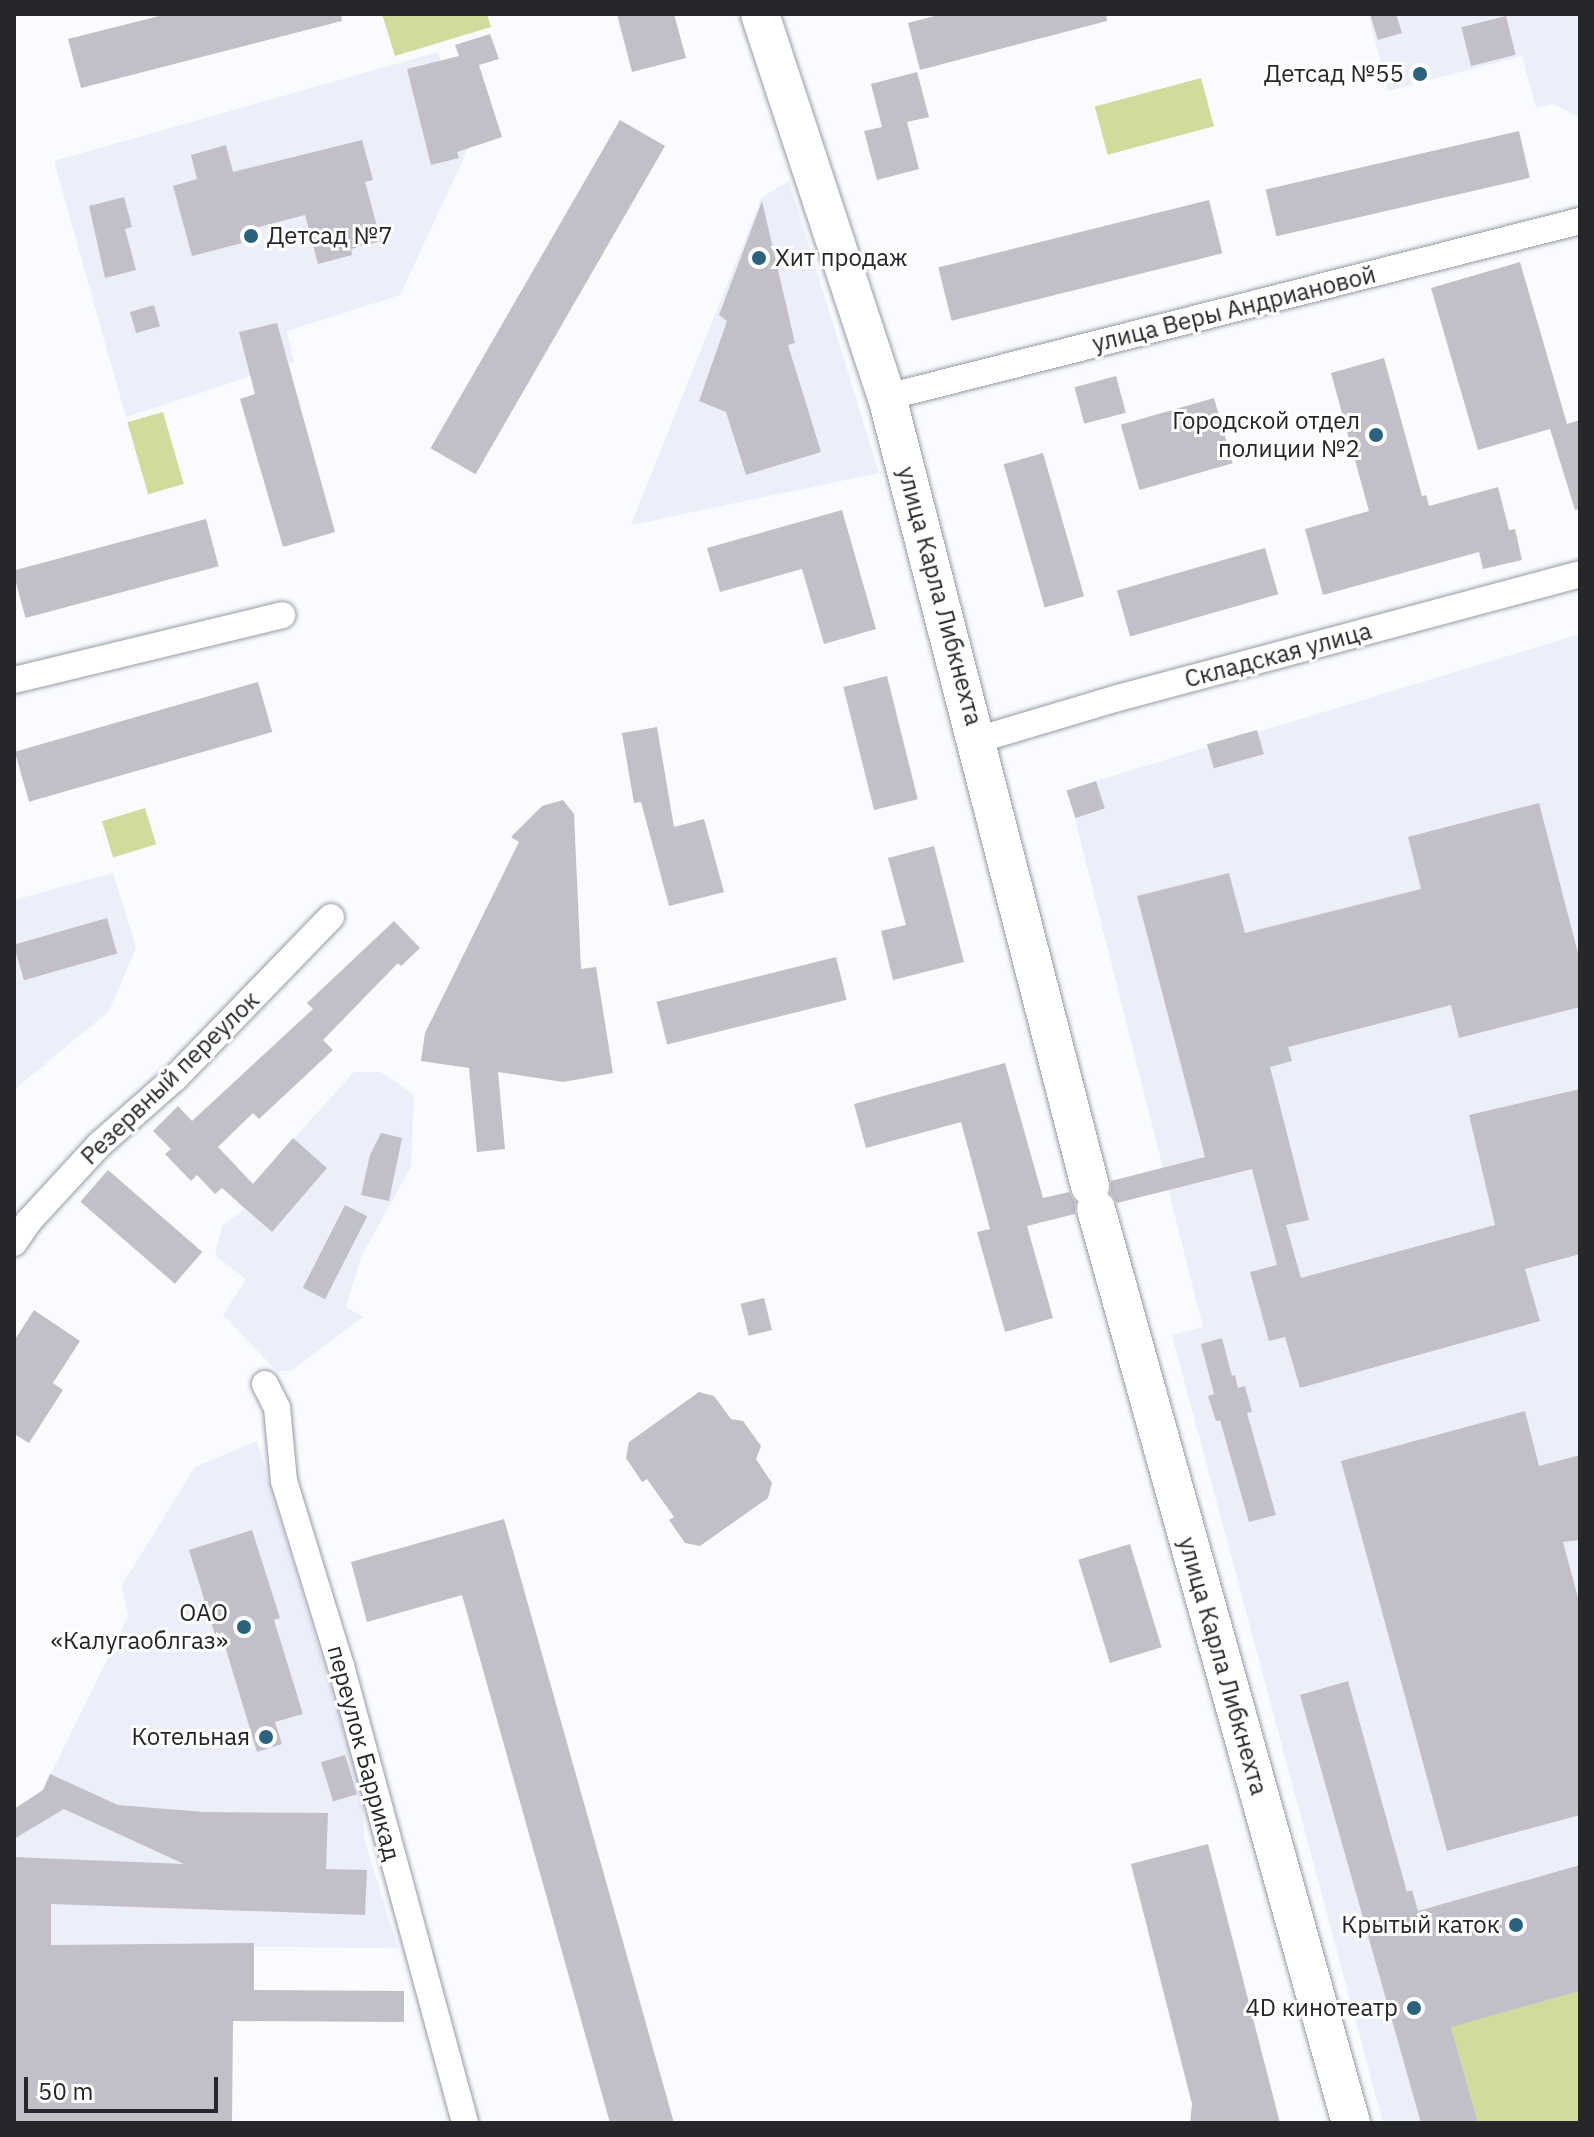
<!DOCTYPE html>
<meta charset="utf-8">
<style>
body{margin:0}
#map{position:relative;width:1594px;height:2137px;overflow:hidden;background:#f9fbff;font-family:"IBM Plex Sans",sans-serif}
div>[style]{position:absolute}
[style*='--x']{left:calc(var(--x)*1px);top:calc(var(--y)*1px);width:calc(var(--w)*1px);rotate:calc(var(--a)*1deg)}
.built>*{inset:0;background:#eceff9}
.green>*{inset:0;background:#d2db9b;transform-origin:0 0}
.building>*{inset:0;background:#c3bfc9;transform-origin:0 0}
.roads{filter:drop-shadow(0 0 2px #989ba4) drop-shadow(0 0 2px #989ba4)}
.street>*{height:26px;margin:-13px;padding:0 13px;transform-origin:13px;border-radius:13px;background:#fff}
.secondary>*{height:38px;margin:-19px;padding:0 19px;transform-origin:19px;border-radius:19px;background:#fff}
.dots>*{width:22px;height:22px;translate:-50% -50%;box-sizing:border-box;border:4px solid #fff;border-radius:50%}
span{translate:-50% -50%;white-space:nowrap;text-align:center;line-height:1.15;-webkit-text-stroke:6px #fff;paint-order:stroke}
.poi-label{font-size:24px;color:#26272b}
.right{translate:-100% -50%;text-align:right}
.left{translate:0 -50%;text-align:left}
.street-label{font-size:24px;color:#26272b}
.frame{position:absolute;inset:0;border:16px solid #26272b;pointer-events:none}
.scale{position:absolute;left:24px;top:2077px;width:194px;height:36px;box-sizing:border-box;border:4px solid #26272b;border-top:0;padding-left:10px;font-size:24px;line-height:28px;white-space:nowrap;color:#26272b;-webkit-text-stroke:6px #fff;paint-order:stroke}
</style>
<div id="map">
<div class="built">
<div style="clip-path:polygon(1368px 14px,1580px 14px,1580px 118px,1554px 104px,1536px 108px,1522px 56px,1388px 91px)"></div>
<div style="clip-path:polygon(438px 52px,469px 147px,400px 295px,287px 331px,294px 362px,126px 417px,54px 161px)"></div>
<div style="clip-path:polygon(789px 181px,879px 473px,631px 525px,762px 197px)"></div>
<div style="clip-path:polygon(1580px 634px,1580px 2123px,1383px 2123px,1172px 1335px,1203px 1327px,1075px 819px,1105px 809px,1096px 781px)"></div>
<div style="clip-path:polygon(113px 873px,136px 948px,109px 1011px,14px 1090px,14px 900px)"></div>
<div style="clip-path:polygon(354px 1072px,381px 1072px,414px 1095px,411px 1167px,361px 1257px,346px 1307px,363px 1317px,291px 1371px,277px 1371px,223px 1315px,246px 1279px,215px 1255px,222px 1226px,244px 1209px,237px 1202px)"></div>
<div style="clip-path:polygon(257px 1441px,363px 1796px,364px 1839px,398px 1948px,158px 1946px,14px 2123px,14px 1809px,43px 1790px,128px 1617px,122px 1585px,195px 1467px)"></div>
</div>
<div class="green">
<div style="clip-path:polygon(382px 14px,487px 14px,491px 27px,395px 56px)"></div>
<div style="left:1201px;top:78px;width:50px;height:110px;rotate:75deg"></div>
<div style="left:163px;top:412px;width:75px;height:37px;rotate:74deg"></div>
<div style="left:145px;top:808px;width:38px;height:45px;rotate:73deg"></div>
<div style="clip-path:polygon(1440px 1988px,1479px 2019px,1580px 1991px,1580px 2123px,1478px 2123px)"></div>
</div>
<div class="building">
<div style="clip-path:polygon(167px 14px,341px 14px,342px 21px,81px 88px,68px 39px)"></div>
<div style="clip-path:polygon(617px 14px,674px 14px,686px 58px,632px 72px)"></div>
<div style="clip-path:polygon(942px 14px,1106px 14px,1107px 21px,920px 70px,908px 23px)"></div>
<div style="clip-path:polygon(1370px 14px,1396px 14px,1402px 33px,1378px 40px)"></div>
<div style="left:1506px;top:16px;width:40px;height:46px;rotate:76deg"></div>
<div style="clip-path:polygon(490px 34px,499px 59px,479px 65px,502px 137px,457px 152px,459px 158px,431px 165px,407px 69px,459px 56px,455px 45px)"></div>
<div style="clip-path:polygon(917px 72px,929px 117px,907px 122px,919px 169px,877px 180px,864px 131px,882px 127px,871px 84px)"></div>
<div style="left:620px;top:120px;width:52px;height:379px;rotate:30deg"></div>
<div style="left:1519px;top:131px;width:48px;height:260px;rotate:77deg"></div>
<div style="clip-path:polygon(362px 140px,373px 180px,365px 182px,381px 241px,351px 249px,352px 255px,318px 264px,305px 215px,247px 230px,250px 241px,192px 256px,173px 186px,197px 179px,191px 155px,226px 145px,233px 172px)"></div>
<div style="clip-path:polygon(124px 197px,132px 227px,125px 229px,136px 270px,105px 278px,89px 206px)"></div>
<div style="left:1209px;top:200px;width:55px;height:279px;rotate:76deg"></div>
<div style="clip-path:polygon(762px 201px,795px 343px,788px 345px,821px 452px,746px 475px,726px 412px,699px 401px,727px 321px,719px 315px)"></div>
<div style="clip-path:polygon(1520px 262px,1567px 424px,1580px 420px,1580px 509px,1575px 510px,1550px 429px,1478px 450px,1431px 288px)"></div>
<div style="left:154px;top:305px;width:22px;height:25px;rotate:74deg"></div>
<div style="clip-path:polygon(277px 323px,335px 532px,283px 547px,240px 399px,255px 394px,239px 332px)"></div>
<div style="clip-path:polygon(1384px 358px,1422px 496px,1426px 495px,1429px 506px,1498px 487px,1509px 530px,1515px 529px,1522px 560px,1483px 569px,1479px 552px,1323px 595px,1305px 529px,1369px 511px,1331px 373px)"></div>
<div style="left:1116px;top:376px;width:38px;height:43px;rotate:75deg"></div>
<div style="left:1214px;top:398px;width:68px;height:97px;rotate:74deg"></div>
<div style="left:1043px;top:453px;width:149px;height:41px;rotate:74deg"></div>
<div style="clip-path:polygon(842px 510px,876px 629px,824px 644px,802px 569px,720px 592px,707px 548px)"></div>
<div style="left:206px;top:519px;width:49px;height:200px;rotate:75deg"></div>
<div style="left:1265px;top:548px;width:48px;height:154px;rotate:74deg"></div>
<div style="left:887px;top:676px;width:127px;height:45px;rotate:76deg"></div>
<div style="left:258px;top:682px;width:52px;height:253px;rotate:74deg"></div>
<div style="clip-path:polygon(657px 727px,674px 827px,704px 819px,724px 892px,669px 906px,641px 802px,634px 803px,622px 733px)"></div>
<div style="left:1257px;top:730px;width:25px;height:52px;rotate:74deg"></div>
<div style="left:1096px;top:781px;width:29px;height:31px;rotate:72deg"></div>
<div style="clip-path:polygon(563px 800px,574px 814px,581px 969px,596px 967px,613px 1073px,563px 1082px,498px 1072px,505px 1149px,477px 1152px,469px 1068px,421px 1061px,425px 1033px,519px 842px,511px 837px,542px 806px)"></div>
<div style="clip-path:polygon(1539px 803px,1580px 961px,1580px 1007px,1459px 1038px,1451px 1005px,1288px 1047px,1292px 1061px,1270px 1067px,1309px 1220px,1286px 1225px,1301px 1278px,1495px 1225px,1469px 1115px,1580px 1089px,1580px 1254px,1525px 1269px,1540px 1321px,1300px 1388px,1285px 1337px,1269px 1341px,1250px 1272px,1277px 1265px,1252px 1169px,1117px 1203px,1111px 1193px,1111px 1181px,1205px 1157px,1137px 896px,1229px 873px,1245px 933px,1421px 889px,1408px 837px)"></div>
<div style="clip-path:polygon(934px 846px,964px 962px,893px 980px,881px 931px,906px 925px,888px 858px)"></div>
<div style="left:107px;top:918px;width:37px;height:97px;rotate:74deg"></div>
<div style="clip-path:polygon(394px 921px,420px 948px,401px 966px,398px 963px,323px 1040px,333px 1050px,259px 1119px,253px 1113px,218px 1147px,253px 1184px,293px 1138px,327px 1168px,272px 1232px,222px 1188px,215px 1194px,197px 1175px,191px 1181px,165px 1154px,171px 1149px,153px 1131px,178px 1106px,192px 1121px,313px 1009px,307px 1003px)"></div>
<div style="left:836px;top:957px;width:44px;height:185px;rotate:76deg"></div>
<div style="clip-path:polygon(1005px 1063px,1043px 1198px,1069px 1192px,1075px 1202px,1075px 1214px,1027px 1226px,1053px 1318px,1005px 1332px,977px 1232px,990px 1229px,961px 1122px,866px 1148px,854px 1104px)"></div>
<div style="clip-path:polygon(381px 1133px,402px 1138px,389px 1201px,361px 1195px,370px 1155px)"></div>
<div style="left:108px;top:1170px;width:125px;height:42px;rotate:41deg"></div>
<div style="left:345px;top:1205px;width:25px;height:93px;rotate:27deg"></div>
<div style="left:764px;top:1298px;width:33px;height:24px;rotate:76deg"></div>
<div style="clip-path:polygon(34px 1310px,80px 1341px,53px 1383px,63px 1390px,29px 1443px,14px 1434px,14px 1341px)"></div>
<div style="clip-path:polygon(1222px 1338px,1232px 1376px,1235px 1375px,1238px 1388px,1245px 1386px,1252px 1412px,1247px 1413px,1276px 1515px,1249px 1522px,1220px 1420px,1216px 1421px,1208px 1396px,1214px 1394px,1201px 1344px)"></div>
<div style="clip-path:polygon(699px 1392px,714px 1396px,731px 1419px,743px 1421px,761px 1446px,756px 1459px,772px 1483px,768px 1498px,700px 1546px,685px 1543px,669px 1520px,674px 1517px,647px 1479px,642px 1482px,626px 1458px,629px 1442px)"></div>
<div style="clip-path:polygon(1525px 1411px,1539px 1466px,1580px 1455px,1580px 1540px,1563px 1542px,1580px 1605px,1580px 1815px,1447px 1851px,1341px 1461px)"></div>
<div style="clip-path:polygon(504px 1519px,674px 2123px,610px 2123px,462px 1595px,367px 1622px,351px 1562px)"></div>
<div style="clip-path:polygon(252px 1530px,280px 1618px,274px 1620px,303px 1714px,275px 1722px,282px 1744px,257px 1752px,221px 1633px,215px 1635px,189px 1550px)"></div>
<div style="left:1130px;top:1544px;width:108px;height:54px;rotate:73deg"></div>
<div style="clip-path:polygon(1348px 1681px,1407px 1892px,1412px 1890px,1418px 1911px,1580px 1865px,1580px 1991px,1451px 2027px,1478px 2123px,1421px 2123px,1300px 1695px)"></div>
<div style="left:345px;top:1755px;width:41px;height:25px;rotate:73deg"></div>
<div style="clip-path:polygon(50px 1774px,118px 1805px,204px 1812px,328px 1813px,326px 1869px,367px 1870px,365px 1915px,51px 1904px,51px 1945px,254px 1943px,254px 1990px,404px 1991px,404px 2022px,233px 2021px,232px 2123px,14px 2123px,14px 1857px,184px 1864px,64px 1809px,14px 1839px,14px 1809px,43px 1790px)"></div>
<div style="clip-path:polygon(1208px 1844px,1280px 2123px,1190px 2123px,1192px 2104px,1131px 1864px)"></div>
</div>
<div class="roads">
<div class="street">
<div style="--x:887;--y:397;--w:715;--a:-14.25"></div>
<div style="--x:14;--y:680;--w:276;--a:-13.6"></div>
<div style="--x:977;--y:740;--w:147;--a:-16.6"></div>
<div style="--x:1118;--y:698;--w:478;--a:-15"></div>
<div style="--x:14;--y:1243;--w:27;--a:-56"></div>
<div style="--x:29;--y:1221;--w:103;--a:-47.4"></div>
<div style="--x:99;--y:1145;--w:101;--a:-41.4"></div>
<div style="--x:175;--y:1078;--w:224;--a:-45.9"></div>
<div style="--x:265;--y:1384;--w:27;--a:63"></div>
<div style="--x:277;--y:1408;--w:73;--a:84.5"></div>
<div style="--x:284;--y:1481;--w:194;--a:72.9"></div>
<div style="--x:341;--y:1666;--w:474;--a:74.8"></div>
</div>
<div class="secondary">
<div style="--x:760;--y:14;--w:404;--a:71.7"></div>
<div style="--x:887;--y:397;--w:815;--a:75.57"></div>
<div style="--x:1096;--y:1209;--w:949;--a:74.41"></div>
</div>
</div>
<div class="dots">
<div style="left:1420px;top:74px;background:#2b627d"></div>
<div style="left:251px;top:236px;background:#2b627d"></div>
<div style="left:759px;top:258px;background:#2b627d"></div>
<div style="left:1376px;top:435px;background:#2b627d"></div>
<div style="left:244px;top:1627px;background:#2b627d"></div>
<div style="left:266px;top:1737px;background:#2b627d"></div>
<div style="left:1516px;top:1925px;background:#2b627d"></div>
<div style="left:1414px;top:2008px;background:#2b627d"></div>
</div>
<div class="poi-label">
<span class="right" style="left:1404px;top:74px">Детсад №55</span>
<span class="left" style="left:267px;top:236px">Детсад №7</span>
<span class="left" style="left:775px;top:258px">Хит продаж</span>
<span class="right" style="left:1360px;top:435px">Городской отдел<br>полиции №2</span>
<span class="right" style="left:228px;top:1627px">ОАО<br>«Калугаоблгаз»</span>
<span class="right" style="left:250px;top:1737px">Котельная</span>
<span class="right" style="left:1500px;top:1925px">Крытый каток</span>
<span class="right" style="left:1398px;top:2008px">4D кинотеатр</span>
</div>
<div class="street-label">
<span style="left:1234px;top:309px;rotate:-14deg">улица Веры Андриановой</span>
<span style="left:940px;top:596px;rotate:75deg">улица Карла Либкнехта</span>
<span style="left:1278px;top:655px;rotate:-15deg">Складская улица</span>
<span style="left:170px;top:1078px;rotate:-44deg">Резервный переулок</span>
<span style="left:1223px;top:1666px;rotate:74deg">улица Карла Либкнехта</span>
<span style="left:364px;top:1753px;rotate:75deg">переулок Баррикад</span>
</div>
<div class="frame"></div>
<div class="scale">50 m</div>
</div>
